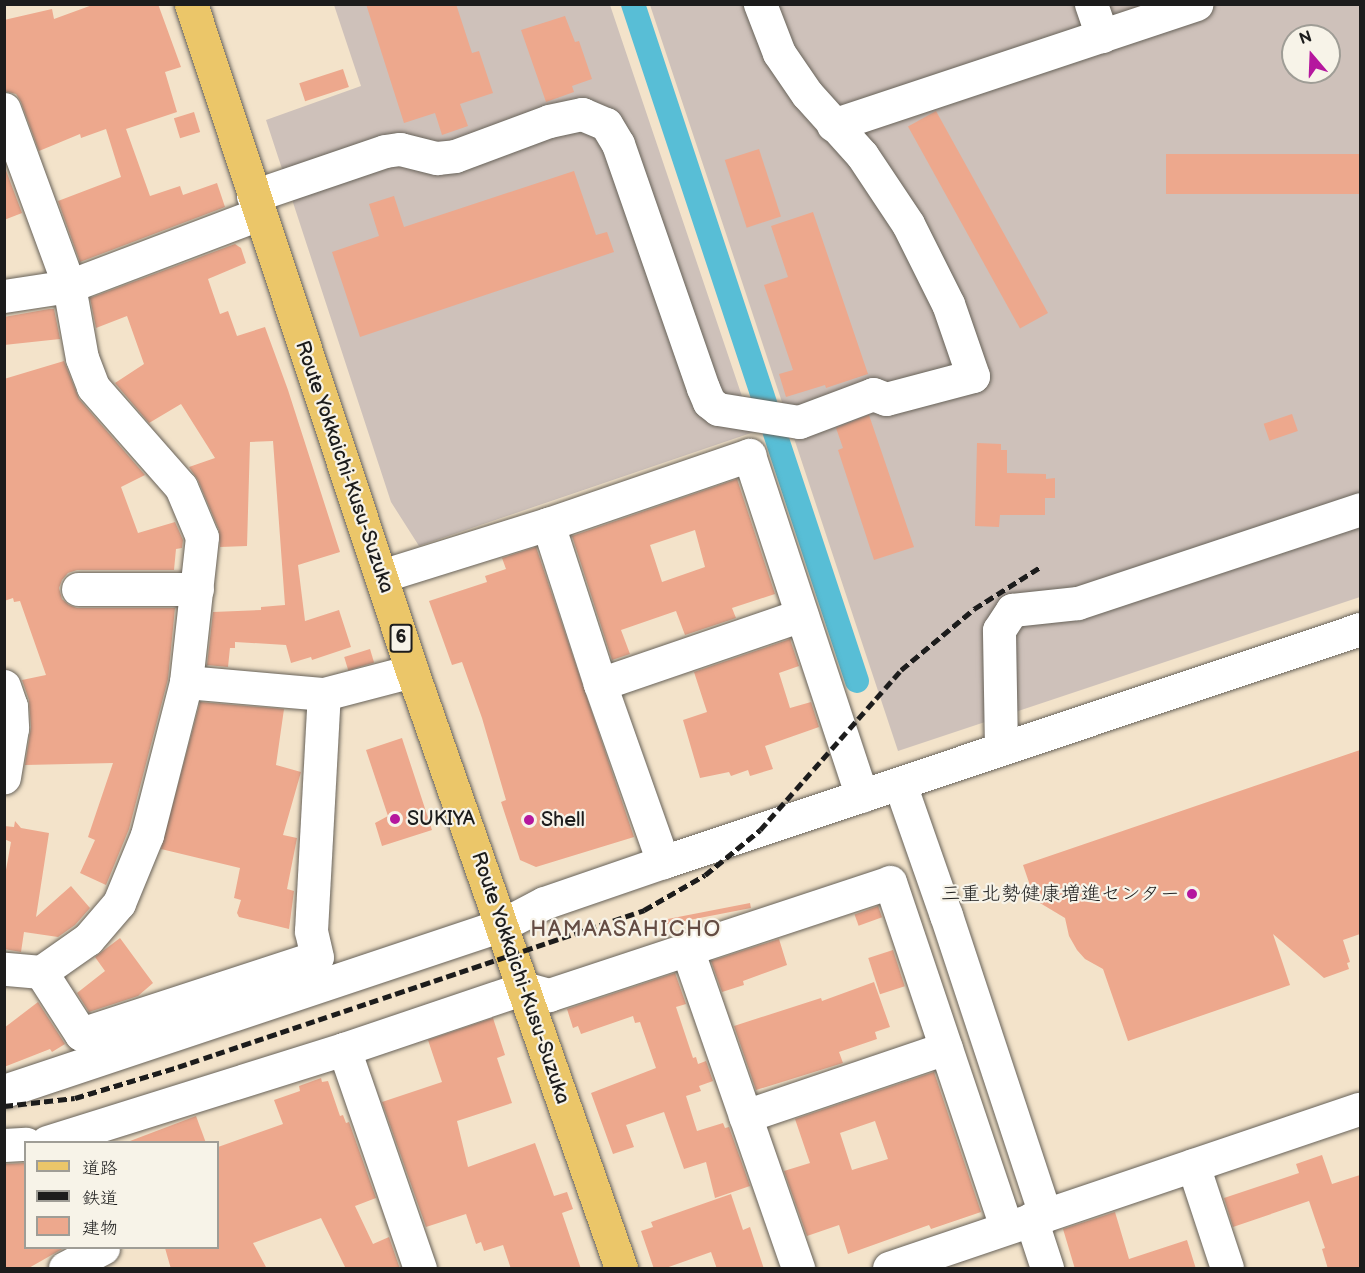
<!DOCTYPE html>
<meta charset="utf-8">
<style>
body{margin:0}
#map{position:relative;width:1365px;height:1273px;overflow:hidden;background:#f3e3ca;font-family:"Balsamiq Sans","Klee One",sans-serif}
div>[style]{position:absolute}
[style*='--x']{left:calc(var(--x)*1px);top:calc(var(--y)*1px);width:calc(var(--w)*1px);rotate:calc(var(--a)*1deg)}
.industrial>*{inset:0;background:#cec1ba}
.canal>*{height:24px;margin:-12px;padding:0 12px;transform-origin:12px;border-radius:12px;background:#58bed6}
.building>*{inset:0;background:#eda88d;transform-origin:0 0}
.roads{filter:drop-shadow(0 0 2px #676259) drop-shadow(0 0 2px #676259)}
.minor>*{height:33px;margin:-16.5px;padding:0 16.5px;transform-origin:16.5px;border-radius:16.5px;background:#fff}
.major>*{height:33px;margin:-16.5px;padding:0 16.5px;transform-origin:16.5px;border-radius:16.5px;background:#ebc669}
.rail>*{height:4.5px;margin-top:-2.25px;transform-origin:0;background:repeating-linear-gradient(90deg,#1c1c1c 0 9px,transparent 0 13.5px)}
.dots>*{width:16px;height:16px;translate:-50% -50%;box-sizing:border-box;border:3px solid #f7f3e8;border-radius:50%}
span{translate:-50% -50%;white-space:nowrap;text-align:center;line-height:1.15;-webkit-text-stroke:4.5px #f7f3e8;paint-order:stroke}
.shield-label span{padding:2px 4px;background:#f7f3e8;border:2px solid;border-radius:4px;-webkit-text-stroke-width:0}
.shield-label{font-size:18px;color:#1c1c1c;font-weight:700}
.street-label{font-size:20px;color:#1c1c1c}
.poi-label{font-size:20px;color:#1c1c1c}
.left{translate:0 -50%;text-align:left}
.right{translate:-100% -50%;text-align:right}
.quarter-label{font-size:22px;color:#654d44;letter-spacing:1.5px}
.frame{position:absolute;inset:0;border:6px solid #1c1c1c;pointer-events:none}
.legend{position:absolute;left:24px;top:1141px;width:195px;height:108px;box-sizing:border-box;background:#f7f3e8;border:2px solid #9f9d96;margin:0;padding:8px 10px;list-style:none;font-size:18px;color:#1c1c1c}
.legend li{display:flex;align-items:center;gap:12px;height:30px}
.legend b{width:30px;border:2px solid #9f9d96}
.north{position:absolute;left:1281px;top:24px;width:60px;height:60px;box-sizing:border-box;background:#f7f3e8;border:2px solid #9f9d96;border-radius:50%;rotate:341deg;font-size:16px;font-weight:700;line-height:24px;text-align:center;color:#1c1c1c}
.north::after{content:'';display:block;margin:auto;width:21px;height:27px;background:#b5179e;clip-path:polygon(50% 0,100% 100%,50% 72%,0 100%)}
</style>
<div id="map">
<div class="industrial">
<div style="clip-path:polygon(334px 5px,610px 5px,754px 432px,419px 546px,391px 502px,266px 120px,361px 86px)"></div>
<div style="clip-path:polygon(evenodd,650px 5px,1360px 5px,1360px 597px,898px 751px,650px 5px,1293px 36px,1329px 36px,1329px 72px,1293px 72px,1293px 36px)"></div>
</div>
<div class="canal">
<div style="--x:633;--y:4;--w:713;--a:71.69"></div>
</div>
<div class="building">
<div style="clip-path:polygon(95px 4px,158px 4px,181px 67px,165px 72px,177px 112px,126px 129px,150px 196px,180px 186px,183px 195px,217px 183px,225px 207px,80px 262px,58px 201px,121px 177px,106px 129px,81px 138px,80px 134px,39px 151px,21px 102px,16px 94px,4px 91px,4px 20px,52px 9px,54px 19px)"></div>
<div style="clip-path:polygon(366px 4px,456px 4px,472px 53px,479px 51px,493px 93px,460px 104px,468px 126px,442px 135px,435px 113px,404px 123px)"></div>
<div style="clip-path:polygon(565px 16px,575px 42px,579px 41px,592px 79px,572px 86px,574px 92px,546px 102px,521px 30px)"></div>
<div style="left:343px;top:69px;width:19px;height:46px;rotate:72deg"></div>
<div style="left:936px;top:111px;width:231px;height:32px;rotate:61deg"></div>
<div style="left:194px;top:112px;width:21px;height:21px;rotate:73deg"></div>
<div style="left:759px;top:149px;width:71px;height:36px;rotate:72deg"></div>
<div style="left:1360px;top:154px;width:40px;height:194px;rotate:90deg"></div>
<div style="clip-path:polygon(4px 165px,22px 213px,4px 220px)"></div>
<div style="clip-path:polygon(574px 171px,596px 235px,607px 232px,614px 252px,360px 337px,332px 252px,379px 236px,369px 204px,394px 196px,404px 227px)"></div>
<div style="clip-path:polygon(813px 212px,868px 374px,826px 388px,825px 385px,786px 397px,779px 374px,793px 370px,764px 285px,788px 277px,771px 226px)"></div>
<div style="clip-path:polygon(235px 244px,241px 248px,246px 263px,208px 279px,220px 314px,228px 311px,237px 336px,265px 327px,288px 390px,340px 552px,298px 565px,305px 621px,339px 610px,351px 647px,312px 660px,311px 657px,291px 663px,286px 645px,235px 642px,235px 648px,230px 648px,228px 667px,207px 665px,213px 612px,261px 610px,261px 607px,285px 605px,273px 441px,250px 442px,247px 546px,220px 547px,219px 530px,198px 480px,189px 467px,215px 458px,181px 404px,149px 423px,115px 383px,144px 364px,127px 316px,96px 328px,90px 298px)"></div>
<div style="clip-path:polygon(49px 309px,54px 309px,60px 339px,4px 345px,4px 317px)"></div>
<div style="clip-path:polygon(64px 361px,79px 399px,145px 475px,121px 487px,138px 533px,175px 522px,183px 540px,182px 548px,176px 549px,174px 570px,77px 570px,68px 573px,62px 580px,59px 588px,62px 599px,69px 605px,77px 608px,175px 608px,168px 679px,129px 829px,106px 885px,80px 873px,95px 840px,88px 837px,113px 763px,25px 765px,31px 727px,29px 700px,22px 680px,46px 675px,20px 601px,14px 602px,13px 598px,4px 601px,4px 379px)"></div>
<div style="left:1292px;top:414px;width:18px;height:30px;rotate:71deg"></div>
<div style="clip-path:polygon(869px 415px,914px 547px,874px 560px,838px 450px,843px 448px,836px 428px)"></div>
<div style="clip-path:polygon(977px 443px,1001px 444px,1001px 450px,1007px 450px,1007px 473px,1046px 474px,1046px 479px,1055px 478px,1055px 498px,1045px 498px,1045px 515px,1000px 515px,999px 527px,975px 526px)"></div>
<div style="clip-path:polygon(evenodd,737px 479px,775px 594px,732px 608px,736px 618px,685px 635px,676px 611px,621px 630px,630px 654px,612px 660px,572px 536px,737px 479px,695px 530px,705px 567px,662px 582px,650px 545px,695px 530px)"></div>
<div style="clip-path:polygon(536px 547px,634px 837px,536px 867px,520px 860px,501px 802px,506px 800px,482px 718px,462px 662px,452px 665px,429px 601px,487px 582px,485px 576px,506px 569px,502px 558px)"></div>
<div style="clip-path:polygon(790px 639px,799px 666px,779px 673px,790px 708px,811px 702px,819px 727px,765px 746px,773px 769px,750px 776px,748px 770px,731px 776px,729px 772px,700px 778px,683px 720px,707px 712px,694px 672px)"></div>
<div style="left:370px;top:649px;width:14px;height:27px;rotate:73deg"></div>
<div style="clip-path:polygon(200px 702px,284px 709px,276px 765px,301px 772px,283px 835px,297px 838px,287px 889px,294px 891px,289px 929px,239px 917px,237px 913px,241px 900px,234px 898px,240px 868px,161px 849px)"></div>
<div style="clip-path:polygon(402px 738px,432px 830px,382px 846px,375px 823px,388px 816px,366px 750px)"></div>
<div style="clip-path:polygon(1360px 750px,1360px 934px,1343px 940px,1350px 962px,1347px 963px,1349px 969px,1324px 978px,1273px 934px,1290px 985px,1128px 1041px,1103px 969px,1085px 959px,1077px 950px,1069px 936px,1065px 918px,1035px 900px,1023px 865px)"></div>
<div style="clip-path:polygon(15px 821px,21px 828px,49px 833px,36px 917px,71px 886px,90px 908px,75px 925px,58px 937px,24px 932px,21px 952px,4px 949px,4px 881px,11px 842px,4px 839px,4px 826px,14px 827px)"></div>
<div style="left:750px;top:903px;width:5px;height:89px;rotate:79deg"></div>
<div style="left:878px;top:906px;width:12px;height:25px;rotate:70deg"></div>
<div style="clip-path:polygon(120px 938px,153px 983px,138px 996px,89px 1012px,77px 993px,105px 971px,95px 957px)"></div>
<div style="clip-path:polygon(779px 939px,787px 965px,743px 981px,744px 985px,722px 992px,711px 961px)"></div>
<div style="left:893px;top:950px;width:38px;height:26px;rotate:72deg"></div>
<div style="clip-path:polygon(675px 973px,686px 1004px,676px 1007px,693px 1058px,696px 1057px,698px 1064px,706px 1061px,713px 1081px,699px 1086px,701px 1091px,686px 1096px,697px 1131px,723px 1123px,725px 1128px,729px 1127px,750px 1186px,715px 1198px,706px 1162px,684px 1169px,664px 1112px,626px 1125px,634px 1147px,613px 1154px,591px 1093px,656px 1068px,640px 1022px,635px 1023px,633px 1016px,581px 1034px,578px 1026px,573px 1028px,567px 1009px)"></div>
<div style="clip-path:polygon(874px 982px,890px 1027px,875px 1032px,877px 1039px,839px 1052px,843px 1063px,756px 1090px,734px 1026px,821px 998px,822px 1001px)"></div>
<div style="clip-path:polygon(38px 1002px,65px 1044px,52px 1052px,50px 1049px,4px 1067px,4px 1028px)"></div>
<div style="clip-path:polygon(493px 1018px,505px 1055px,497px 1058px,512px 1103px,457px 1121px,468px 1167px,535px 1143px,554px 1196px,567px 1192px,573px 1209px,562px 1213px,581px 1269px,511px 1269px,503px 1245px,484px 1251px,481px 1242px,476px 1244px,466px 1214px,426px 1227px,382px 1102px,442px 1082px,428px 1040px)"></div>
<div style="clip-path:polygon(evenodd,934px 1072px,981px 1212px,931px 1229px,929px 1225px,848px 1254px,839px 1225px,807px 1236px,784px 1171px,810px 1163px,795px 1119px,934px 1072px,875px 1121px,888px 1159px,852px 1170px,840px 1133px,875px 1121px)"></div>
<div style="clip-path:polygon(321px 1078px,322px 1082px,328px 1081px,340px 1116px,343px 1115px,346px 1123px,349px 1122px,376px 1198px,355px 1206px,373px 1244px,389px 1237px,400px 1269px,346px 1269px,321px 1218px,253px 1243px,267px 1269px,171px 1269px,165px 1248px,218px 1248px,218px 1147px,283px 1124px,274px 1100px,300px 1091px,299px 1086px)"></div>
<div style="clip-path:polygon(196px 1116px,206px 1143px,130px 1143px,130px 1141px)"></div>
<div style="clip-path:polygon(1322px 1155px,1332px 1184px,1360px 1175px,1360px 1269px,1328px 1269px,1322px 1249px,1325px 1248px,1309px 1201px,1233px 1227px,1224px 1198px,1299px 1173px,1296px 1164px)"></div>
<div style="clip-path:polygon(26px 1163px,26px 1248px,64px 1248px,27px 1269px,4px 1269px,4px 1164px)"></div>
<div style="clip-path:polygon(731px 1194px,743px 1230px,750px 1227px,764px 1269px,717px 1269px,711px 1252px,663px 1269px,654px 1269px,641px 1231px,653px 1227px,651px 1222px)"></div>
<div style="clip-path:polygon(1115px 1212px,1129px 1259px,1187px 1240px,1196px 1269px,1075px 1269px,1063px 1229px)"></div>
</div>
<div class="roads">
<div class="minor">
<div style="--x:1091;--y:4;--w:34;--a:71"></div>
<div style="--x:4;--y:109;--w:189;--a:69.8"></div>
<div style="--x:69;--y:286;--w:73;--a:79.8"></div>
<div style="--x:82;--y:358;--w:31;--a:69"></div>
<div style="--x:93;--y:387;--w:133;--a:48.7"></div>
<div style="--x:181;--y:487;--w:54;--a:67.2"></div>
<div style="--x:202;--y:537;--w:146;--a:96.3"></div>
<div style="--x:186;--y:682;--w:158;--a:104.3"></div>
<div style="--x:147;--y:835;--w:74;--a:112.4"></div>
<div style="--x:119;--y:903;--w:48;--a:130.7"></div>
<div style="--x:88;--y:939;--w:57;--a:144.9"></div>
<div style="--x:41;--y:972;--w:37;--a:-175"></div>
<div style="--x:833;--y:125;--w:383;--a:-18.4"></div>
<div style="--x:253;--y:196;--w:139;--a:-18.8"></div>
<div style="--x:385;--y:151;--w:15;--a:-8"></div>
<div style="--x:400;--y:149;--w:38;--a:14"></div>
<div style="--x:437;--y:158;--w:18;--a:-6"></div>
<div style="--x:455;--y:156;--w:100;--a:-20.4"></div>
<div style="--x:549;--y:121;--w:34;--a:-12"></div>
<div style="--x:582;--y:114;--w:26;--a:23"></div>
<div style="--x:606;--y:124;--w:23;--a:59"></div>
<div style="--x:618;--y:144;--w:258;--a:70.8"></div>
<div style="--x:703;--y:388;--w:15;--a:67"></div>
<div style="--x:709;--y:402;--w:11;--a:38"></div>
<div style="--x:718;--y:409;--w:82;--a:9.1"></div>
<div style="--x:799;--y:422;--w:79;--a:-20.7"></div>
<div style="--x:873;--y:394;--w:14;--a:21"></div>
<div style="--x:886;--y:399;--w:90;--a:-14.8"></div>
<div style="--x:973;--y:376;--w:76;--a:-109.1"></div>
<div style="--x:948;--y:304;--w:89;--a:-116.6"></div>
<div style="--x:908;--y:224;--w:83;--a:-123.7"></div>
<div style="--x:862;--y:155;--w:82;--a:-132"></div>
<div style="--x:807;--y:94;--w:50;--a:-124.3"></div>
<div style="--x:779;--y:53;--w:53;--a:-111.2"></div>
<div style="--x:4;--y:296;--w:66;--a:-8.7"></div>
<div style="--x:69;--y:286;--w:203;--a:-20.8"></div>
<div style="--x:548;--y:524;--w:168;--a:72"></div>
<div style="--x:600;--y:684;--w:189;--a:70.5"></div>
<div style="--x:381;--y:576;--w:175;--a:-17.3"></div>
<div style="--x:548;--y:524;--w:213;--a:-18.9"></div>
<div style="--x:749;--y:455;--w:359;--a:71.7"></div>
<div style="--x:78;--y:589;--w:119;--a:0"></div>
<div style="--x:186;--y:682;--w:139;--a:5"></div>
<div style="--x:324;--y:694;--w:91;--a:-14.6"></div>
<div style="--x:600;--y:684;--w:213;--a:-18.9"></div>
<div style="--x:4;--y:686;--w:21;--a:71"></div>
<div style="--x:11;--y:706;--w:22;--a:87"></div>
<div style="--x:12;--y:728;--w:50;--a:99.3"></div>
<div style="--x:1001;--y:748;--w:118;--a:-91"></div>
<div style="--x:999;--y:630;--w:24;--a:-57"></div>
<div style="--x:1012;--y:610;--w:66;--a:-6.1"></div>
<div style="--x:1078;--y:603;--w:297;--a:-18.4"></div>
<div style="--x:900;--y:784;--w:139;--a:70.7"></div>
<div style="--x:946;--y:915;--w:316;--a:71.7"></div>
<div style="--x:687;--y:949;--w:338;--a:70.8"></div>
<div style="--x:41;--y:972;--w:74;--a:57.2"></div>
<div style="--x:81;--y:1034;--w:248;--a:-18.1"></div>
<div style="--x:317;--y:957;--w:27;--a:-103"></div>
<div style="--x:311;--y:931;--w:237;--a:-86.9"></div>
<div style="--x:344;--y:1049;--w:232;--a:70.9"></div>
<div style="--x:4;--y:1091;--w:525;--a:-18.43"></div>
<div style="--x:502;--y:925;--w:47;--a:-27.6"></div>
<div style="--x:544;--y:903;--w:126;--a:-19"></div>
<div style="--x:663;--y:862;--w:735;--a:-18.48"></div>
<div style="--x:745;--y:1116;--w:212;--a:-18.7"></div>
<div style="--x:47;--y:1142;--w:311;--a:-17.4"></div>
<div style="--x:344;--y:1049;--w:190;--a:-18.7"></div>
<div style="--x:524;--y:988;--w:26;--a:16"></div>
<div style="--x:549;--y:995;--w:359;--a:-18.3"></div>
<div style="--x:890;--y:882;--w:364;--a:71.4"></div>
<div style="--x:4;--y:1145;--w:22;--a:-3"></div>
<div style="--x:1193;--y:1165;--w:108;--a:71.7"></div>
<div style="--x:1031;--y:1219;--w:52;--a:71.9"></div>
<div style="--x:65;--y:1268;--w:43;--a:-27.8"></div>
<div style="--x:889;--y:1268;--w:497;--a:-18.7"></div>
</div>
<div class="major">
<div style="--x:191;--y:4;--w:703;--a:71.67"></div>
<div style="--x:412;--y:671;--w:633;--a:70.71"></div>
</div>
</div>
<div class="rail">
<div style="--x:4;--y:1106;--w:71;--a:-6.4"></div>
<div style="--x:75;--y:1098;--w:108;--a:-16.8"></div>
<div style="--x:178;--y:1067;--w:492;--a:-18.6"></div>
<div style="--x:644;--y:910;--w:70;--a:-29.8"></div>
<div style="--x:705;--y:875;--w:71;--a:-39.3"></div>
<div style="--x:760;--y:830;--w:213;--a:-48.6"></div>
<div style="--x:901;--y:670;--w:95;--a:-39.9"></div>
<div style="--x:974;--y:609;--w:80;--a:-32.3"></div>
</div>
<div class="dots">
<div style="left:395px;top:819px;background:#b5179e"></div>
<div style="left:529px;top:820px;background:#b5179e"></div>
<div style="left:1192px;top:894px;background:#b5179e"></div>
</div>
<div class="shield-label">
<span style="left:401px;top:638px">6</span>
</div>
<div class="street-label">
<span style="left:344px;top:467px;rotate:71deg">Route Yokkaichi-Kusu-Suzuka</span>
<span style="left:520px;top:978px;rotate:71deg">Route Yokkaichi-Kusu-Suzuka</span>
</div>
<div class="poi-label">
<span class="left" style="left:407px;top:819px">SUKIYA</span>
<span class="left" style="left:541px;top:820px">Shell</span>
<span class="right" style="left:1180px;top:894px">三重北勢健康増進センター</span>
</div>
<div class="quarter-label">
<span style="left:626px;top:930px">HAMAASAHICHO</span>
</div>
<div class="frame"></div>
<ul class="legend">
<li><b style="height:8px;background:#ebc669"></b>道路</li>
<li><b style="height:8px;background:#1c1c1c"></b>鉄道</li>
<li><b style="height:16px;background:#eda88d"></b>建物</li>
</ul>
<div class="north">N</div>
</div>
